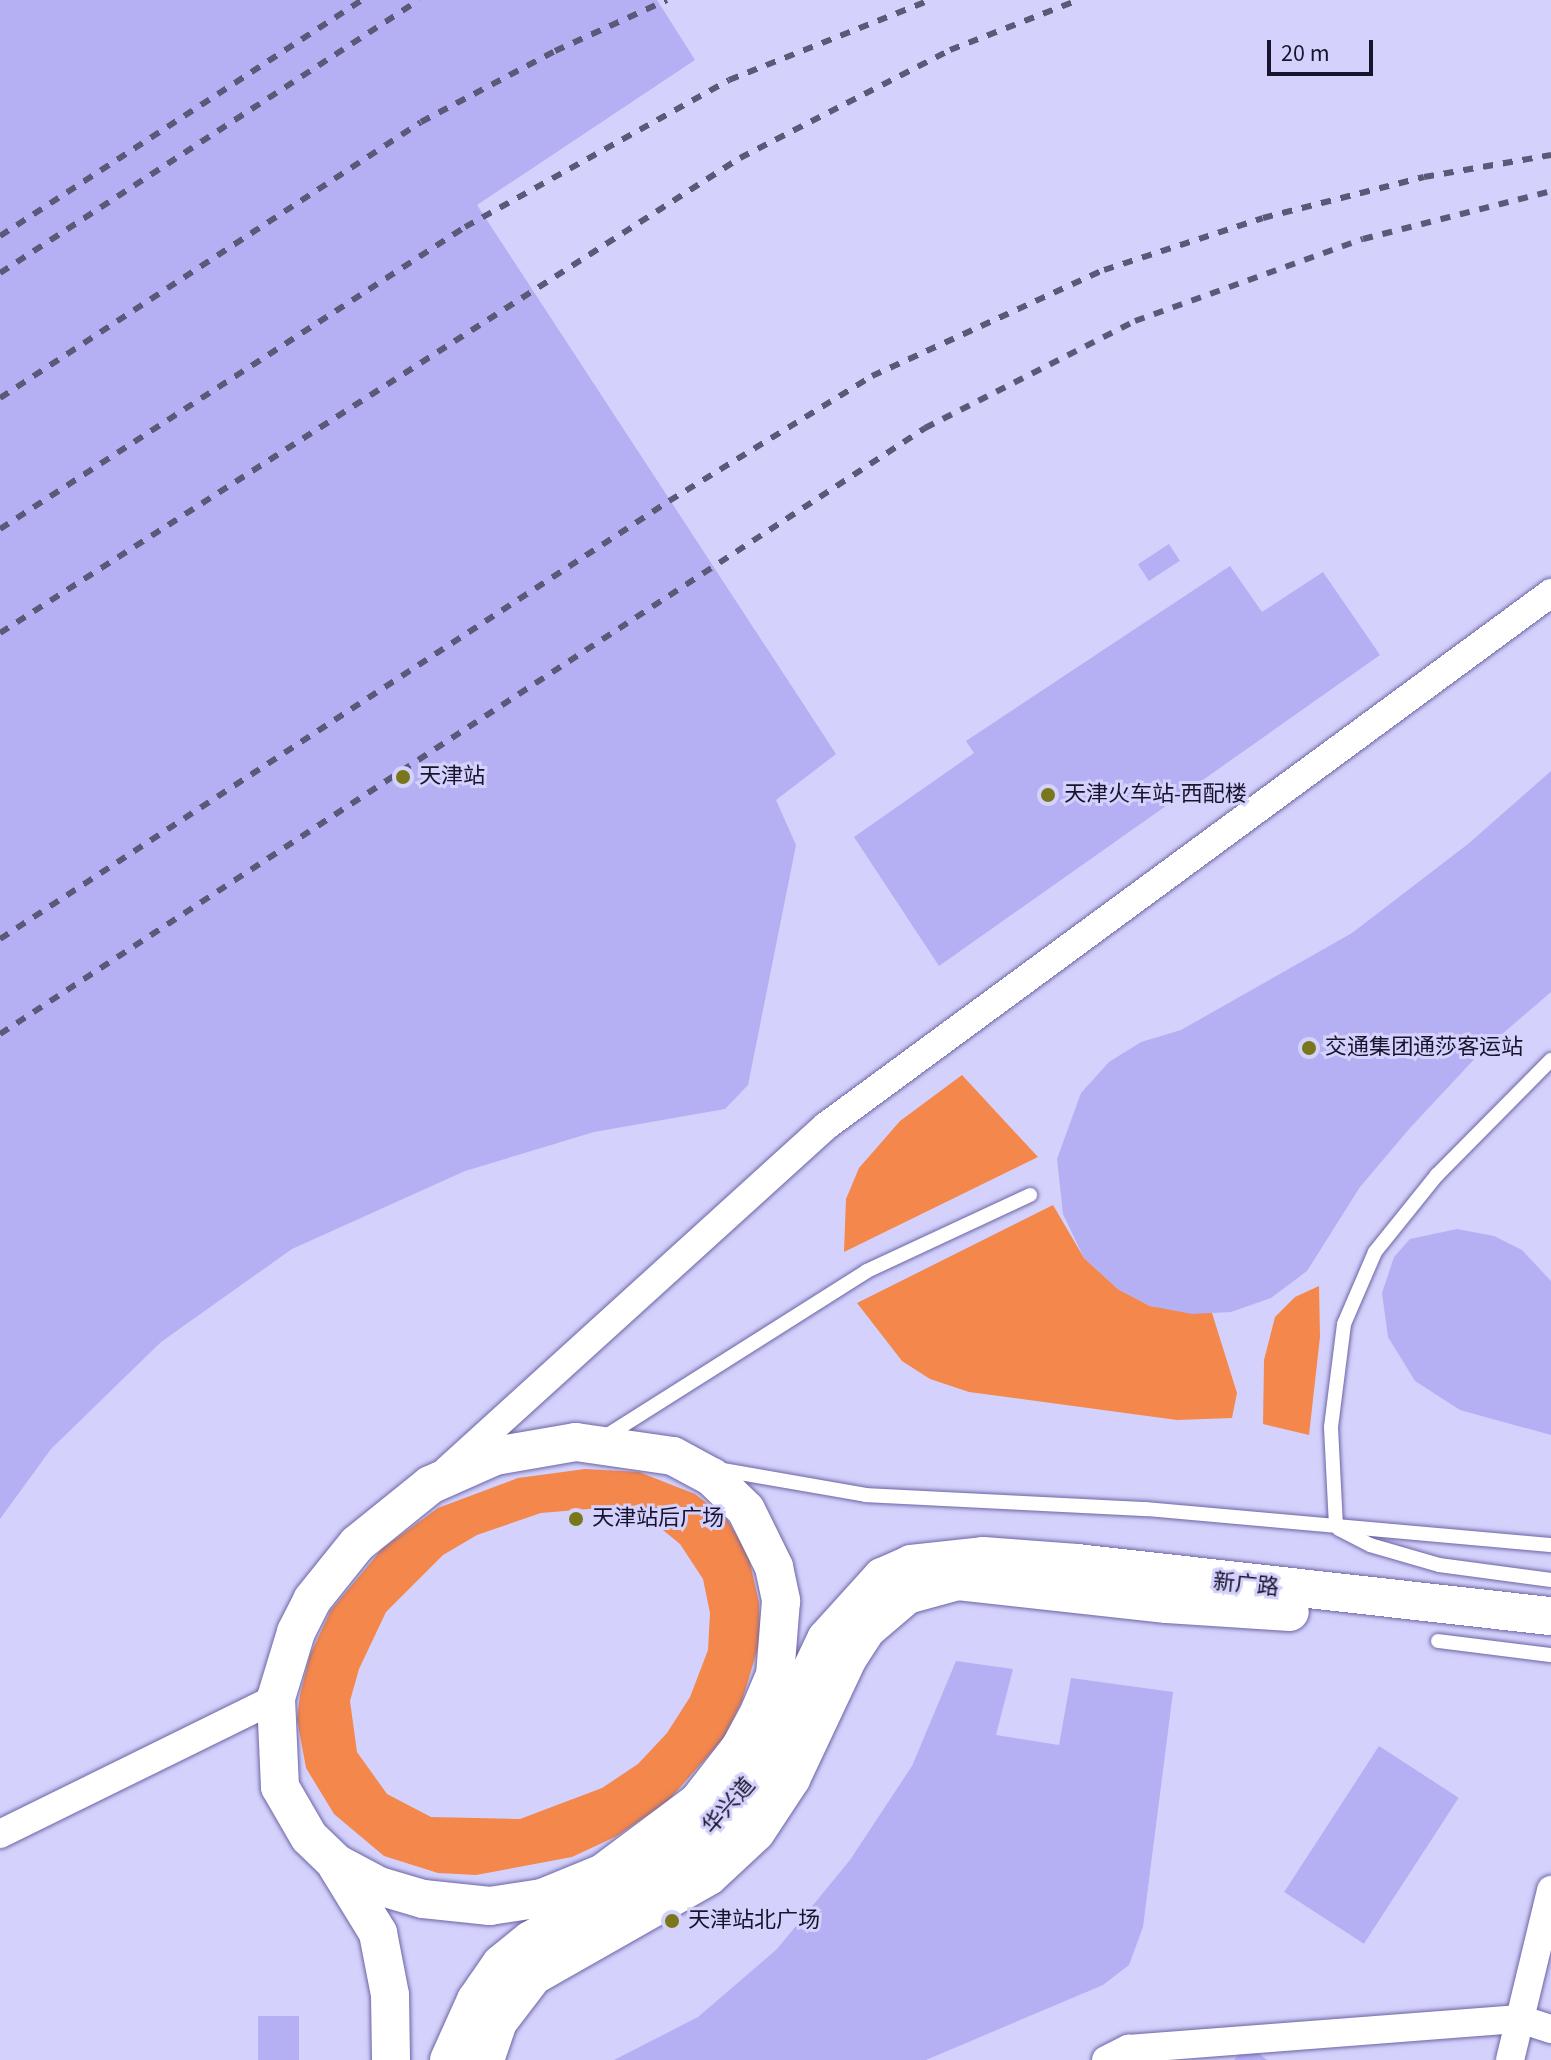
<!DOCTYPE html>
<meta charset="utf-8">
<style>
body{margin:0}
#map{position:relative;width:1551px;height:2060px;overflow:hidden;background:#d4d2fc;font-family:"Source Sans 3","Noto Sans SC",sans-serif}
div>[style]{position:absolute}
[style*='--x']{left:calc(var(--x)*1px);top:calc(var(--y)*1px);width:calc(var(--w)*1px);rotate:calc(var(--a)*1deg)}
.green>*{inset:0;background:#f4874c}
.building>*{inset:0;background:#b5aff4;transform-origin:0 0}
.roads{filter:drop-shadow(0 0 2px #6c65a5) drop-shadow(0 0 2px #6c65a5)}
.lane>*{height:14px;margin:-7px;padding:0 7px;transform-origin:7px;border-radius:7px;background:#fff}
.street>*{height:28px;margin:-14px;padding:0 14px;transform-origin:14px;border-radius:14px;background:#fff}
.secondary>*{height:38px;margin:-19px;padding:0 19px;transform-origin:19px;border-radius:19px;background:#fff}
.rail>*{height:6px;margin-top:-3px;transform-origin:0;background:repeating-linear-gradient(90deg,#5b5978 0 10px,transparent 0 20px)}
.dots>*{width:22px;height:22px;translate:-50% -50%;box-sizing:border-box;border:4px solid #d4d2fc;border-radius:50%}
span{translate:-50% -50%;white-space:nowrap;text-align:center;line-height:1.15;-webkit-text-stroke:6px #d4d2fc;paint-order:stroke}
.poi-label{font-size:22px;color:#17142d}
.left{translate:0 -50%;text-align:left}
.street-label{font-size:22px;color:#17142d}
.scale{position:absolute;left:1267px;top:40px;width:106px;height:36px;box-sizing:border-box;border:4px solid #17142d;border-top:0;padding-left:10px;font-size:24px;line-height:28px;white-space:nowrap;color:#17142d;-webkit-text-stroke:6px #d4d2fc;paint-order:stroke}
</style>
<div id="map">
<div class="green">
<div style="clip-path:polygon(962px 1075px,1038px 1157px,844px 1252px,846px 1199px,859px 1168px,900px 1121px)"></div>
<div style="clip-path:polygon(1053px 1205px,1084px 1258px,1118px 1289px,1150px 1306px,1212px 1313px,1237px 1393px,1232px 1418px,1177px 1420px,969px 1392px,930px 1379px,902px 1361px,857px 1303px)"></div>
<div style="clip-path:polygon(1319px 1286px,1320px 1337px,1309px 1435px,1263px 1424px,1264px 1360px,1275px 1317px,1295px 1297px)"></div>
<div style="clip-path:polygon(evenodd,585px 1469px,639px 1472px,695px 1494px,726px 1518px,748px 1554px,759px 1603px,760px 1641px,742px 1701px,723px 1739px,668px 1801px,617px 1836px,572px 1857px,476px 1875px,438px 1873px,384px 1856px,334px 1814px,306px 1768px,297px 1719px,300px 1695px,310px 1655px,331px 1610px,382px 1549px,438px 1508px,518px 1478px,585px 1469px,600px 1508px,658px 1526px,680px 1544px,703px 1579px,710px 1613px,708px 1650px,690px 1697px,667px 1733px,638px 1764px,602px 1788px,520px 1819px,431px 1817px,387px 1794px,357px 1752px,350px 1701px,359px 1669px,386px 1612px,443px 1555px,477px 1535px,541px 1513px,600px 1508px)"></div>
</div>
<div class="building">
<div style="clip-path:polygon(0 0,657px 0,695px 60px,477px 205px,836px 754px,776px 800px,796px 845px,748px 1085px,725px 1109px,594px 1132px,465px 1171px,292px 1249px,161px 1342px,51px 1449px,0 1519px)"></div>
<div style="left:1169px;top:544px;width:20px;height:37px;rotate:57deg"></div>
<div style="clip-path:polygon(1230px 566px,1262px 612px,1323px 572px,1380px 655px,939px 966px,854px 837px,974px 753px,966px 741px)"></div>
<div style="clip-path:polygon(1551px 771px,1551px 992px,1479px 1054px,1410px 1128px,1360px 1187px,1307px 1271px,1271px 1298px,1231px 1312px,1192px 1314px,1150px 1306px,1118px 1289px,1084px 1258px,1063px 1214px,1057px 1159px,1081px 1093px,1109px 1062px,1141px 1042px,1181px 1030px,1352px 933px,1468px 844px)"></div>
<div style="clip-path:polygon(1457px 1229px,1494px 1236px,1522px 1250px,1551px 1281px,1551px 1435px,1460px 1410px,1415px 1381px,1388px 1337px,1382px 1293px,1394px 1257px,1410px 1239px)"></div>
<div style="clip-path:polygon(956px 1661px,1013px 1669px,996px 1735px,1059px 1745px,1071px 1678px,1173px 1692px,1143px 1927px,1129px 1965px,1103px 1985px,926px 2060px,614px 2060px,698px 2017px,777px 1949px,850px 1860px,912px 1766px)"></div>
<div style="left:1379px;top:1746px;width:95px;height:174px;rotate:33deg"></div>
<div style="left:258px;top:2016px;width:41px;height:44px"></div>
<div style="clip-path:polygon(1247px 2044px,1267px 2060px,1234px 2060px)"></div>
</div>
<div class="roads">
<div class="lane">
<div style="--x:603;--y:1438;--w:312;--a:-32.3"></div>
<div style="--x:867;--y:1271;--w:180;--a:-25"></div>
<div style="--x:717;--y:1469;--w:151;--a:9.9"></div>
<div style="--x:866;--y:1495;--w:280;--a:2.9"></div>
<div style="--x:1146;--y:1509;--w:407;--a:5.1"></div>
<div style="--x:1336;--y:1526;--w:99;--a:-92.9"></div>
<div style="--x:1331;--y:1427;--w:104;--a:-82.8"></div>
<div style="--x:1344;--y:1324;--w:78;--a:-66.7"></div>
<div style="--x:1375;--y:1252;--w:99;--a:-51.2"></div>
<div style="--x:1437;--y:1175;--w:162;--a:-45.3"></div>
<div style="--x:1339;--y:1529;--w:35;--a:27"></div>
<div style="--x:1370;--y:1545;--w:72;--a:16.2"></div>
<div style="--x:1439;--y:1565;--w:113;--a:7.6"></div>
<div style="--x:1438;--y:1641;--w:114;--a:7.1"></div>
</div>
<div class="street">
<div style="--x:447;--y:1470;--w:512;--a:-42.23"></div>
<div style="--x:826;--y:1126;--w:900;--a:-36.32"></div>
<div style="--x:0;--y:1834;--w:308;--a:-26.2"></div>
<div style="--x:1106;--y:2060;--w:25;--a:-27"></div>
<div style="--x:1128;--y:2049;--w:393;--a:-4.4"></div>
<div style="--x:1520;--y:2019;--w:33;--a:18"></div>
<div style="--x:1510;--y:2060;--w:175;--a:-76.4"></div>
</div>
<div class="secondary">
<div style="--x:576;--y:1442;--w:98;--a:8.2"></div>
<div style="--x:673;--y:1456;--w:44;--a:28.3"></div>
<div style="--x:712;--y:1477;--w:47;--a:44.1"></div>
<div style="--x:746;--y:1510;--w:64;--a:63.8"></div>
<div style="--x:774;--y:1567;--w:35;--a:78"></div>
<div style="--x:781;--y:1601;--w:74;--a:94.6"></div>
<div style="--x:775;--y:1675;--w:39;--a:113"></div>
<div style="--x:760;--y:1711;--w:42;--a:118.4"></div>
<div style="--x:740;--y:1748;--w:68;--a:127.9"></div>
<div style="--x:698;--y:1802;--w:119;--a:143.2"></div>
<div style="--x:603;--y:1873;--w:66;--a:157.7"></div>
<div style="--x:542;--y:1898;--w:53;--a:171.3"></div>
<div style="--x:490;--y:1906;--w:67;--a:-174"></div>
<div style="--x:423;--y:1899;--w:46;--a:-163.5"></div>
<div style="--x:379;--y:1886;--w:49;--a:-151.9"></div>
<div style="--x:336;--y:1863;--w:37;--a:-136"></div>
<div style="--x:309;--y:1837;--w:58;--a:-120.1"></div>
<div style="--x:280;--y:1787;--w:89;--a:-92.6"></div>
<div style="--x:276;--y:1698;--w:69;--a:-73.1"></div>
<div style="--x:296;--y:1632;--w:36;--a:-63"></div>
<div style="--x:312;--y:1600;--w:72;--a:-51.2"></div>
<div style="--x:357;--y:1544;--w:94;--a:-38.9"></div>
<div style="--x:430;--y:1485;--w:71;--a:-24"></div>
<div style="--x:495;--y:1456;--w:82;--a:-9.8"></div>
<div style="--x:337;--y:1866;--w:79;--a:58.5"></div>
<div style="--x:378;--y:1933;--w:63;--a:79"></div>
<div style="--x:390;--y:1995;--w:65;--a:89.1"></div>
<div style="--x:449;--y:2060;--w:66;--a:-65.8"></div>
<div style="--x:476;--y:2000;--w:44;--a:-55.2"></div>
<div style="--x:501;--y:1964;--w:38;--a:-39"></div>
<div style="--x:531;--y:1940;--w:154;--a:-29.6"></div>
<div style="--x:665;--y:1864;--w:72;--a:-37.7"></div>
<div style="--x:722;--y:1820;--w:91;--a:-54.4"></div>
<div style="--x:775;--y:1746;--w:119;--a:-64.5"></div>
<div style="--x:826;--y:1639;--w:84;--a:-47.9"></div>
<div style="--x:882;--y:1577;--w:32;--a:-24"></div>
<div style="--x:911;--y:1564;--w:72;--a:-6.3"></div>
<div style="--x:983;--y:1556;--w:94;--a:4.3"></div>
<div style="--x:1077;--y:1563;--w:477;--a:6.4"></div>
<div style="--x:485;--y:2060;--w:40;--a:-71.1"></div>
<div style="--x:498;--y:2022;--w:58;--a:-52.7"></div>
<div style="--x:533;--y:1976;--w:202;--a:-29.6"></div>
<div style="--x:709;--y:1876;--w:64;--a:-43.1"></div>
<div style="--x:756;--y:1832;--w:64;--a:-56.6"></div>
<div style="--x:791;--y:1779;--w:134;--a:-64.8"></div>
<div style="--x:848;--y:1658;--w:35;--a:-57"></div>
<div style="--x:867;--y:1629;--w:52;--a:-40.4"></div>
<div style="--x:907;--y:1595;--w:53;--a:-15.4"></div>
<div style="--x:958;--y:1581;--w:210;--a:6.3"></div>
<div style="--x:1167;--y:1604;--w:123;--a:3.7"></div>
</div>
</div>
<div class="rail">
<div style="--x:0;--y:236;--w:432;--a:-33.1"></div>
<div style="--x:0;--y:273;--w:500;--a:-33.09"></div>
<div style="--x:0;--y:398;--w:503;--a:-33.25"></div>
<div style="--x:421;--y:122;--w:152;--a:-27.9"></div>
<div style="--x:555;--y:51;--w:123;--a:-24.5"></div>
<div style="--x:0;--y:529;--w:554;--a:-33"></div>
<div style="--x:465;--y:227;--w:302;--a:-29.1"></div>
<div style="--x:729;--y:80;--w:216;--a:-21.7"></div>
<div style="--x:0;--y:633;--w:879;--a:-32.7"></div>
<div style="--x:740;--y:158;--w:236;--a:-27.2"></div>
<div style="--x:950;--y:50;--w:137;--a:-21.3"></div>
<div style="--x:0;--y:939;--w:800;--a:-33.21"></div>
<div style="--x:669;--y:501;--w:238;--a:-31.6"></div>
<div style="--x:872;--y:376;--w:255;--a:-24.6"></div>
<div style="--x:1104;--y:270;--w:167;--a:-18.1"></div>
<div style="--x:1263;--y:218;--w:166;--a:-14.3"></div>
<div style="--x:1424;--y:177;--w:129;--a:-9.8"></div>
<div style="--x:0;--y:1034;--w:1106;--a:-33.23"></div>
<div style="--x:925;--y:428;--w:236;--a:-27"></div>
<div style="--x:1135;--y:321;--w:242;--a:-19.8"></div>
<div style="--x:1363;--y:239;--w:194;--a:-14.3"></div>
</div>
<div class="dots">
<div style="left:403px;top:777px;background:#79761b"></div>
<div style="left:1048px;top:795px;background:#79761b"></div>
<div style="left:1309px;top:1048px;background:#79761b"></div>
<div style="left:576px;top:1519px;background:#79761b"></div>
<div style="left:672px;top:1921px;background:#79761b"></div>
</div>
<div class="poi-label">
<span class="left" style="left:419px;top:777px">天津站</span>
<span class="left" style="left:1064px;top:795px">天津火车站-西配楼</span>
<span class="left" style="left:1325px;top:1048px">交通集团通莎客运站</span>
<span class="left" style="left:592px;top:1519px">天津站后广场</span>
<span class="left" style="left:688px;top:1921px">天津站北广场</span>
</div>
<div class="street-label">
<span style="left:1246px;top:1585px;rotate:6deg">新广路</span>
<span style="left:729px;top:1806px;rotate:-49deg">华兴道</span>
</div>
<div class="scale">20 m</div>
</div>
